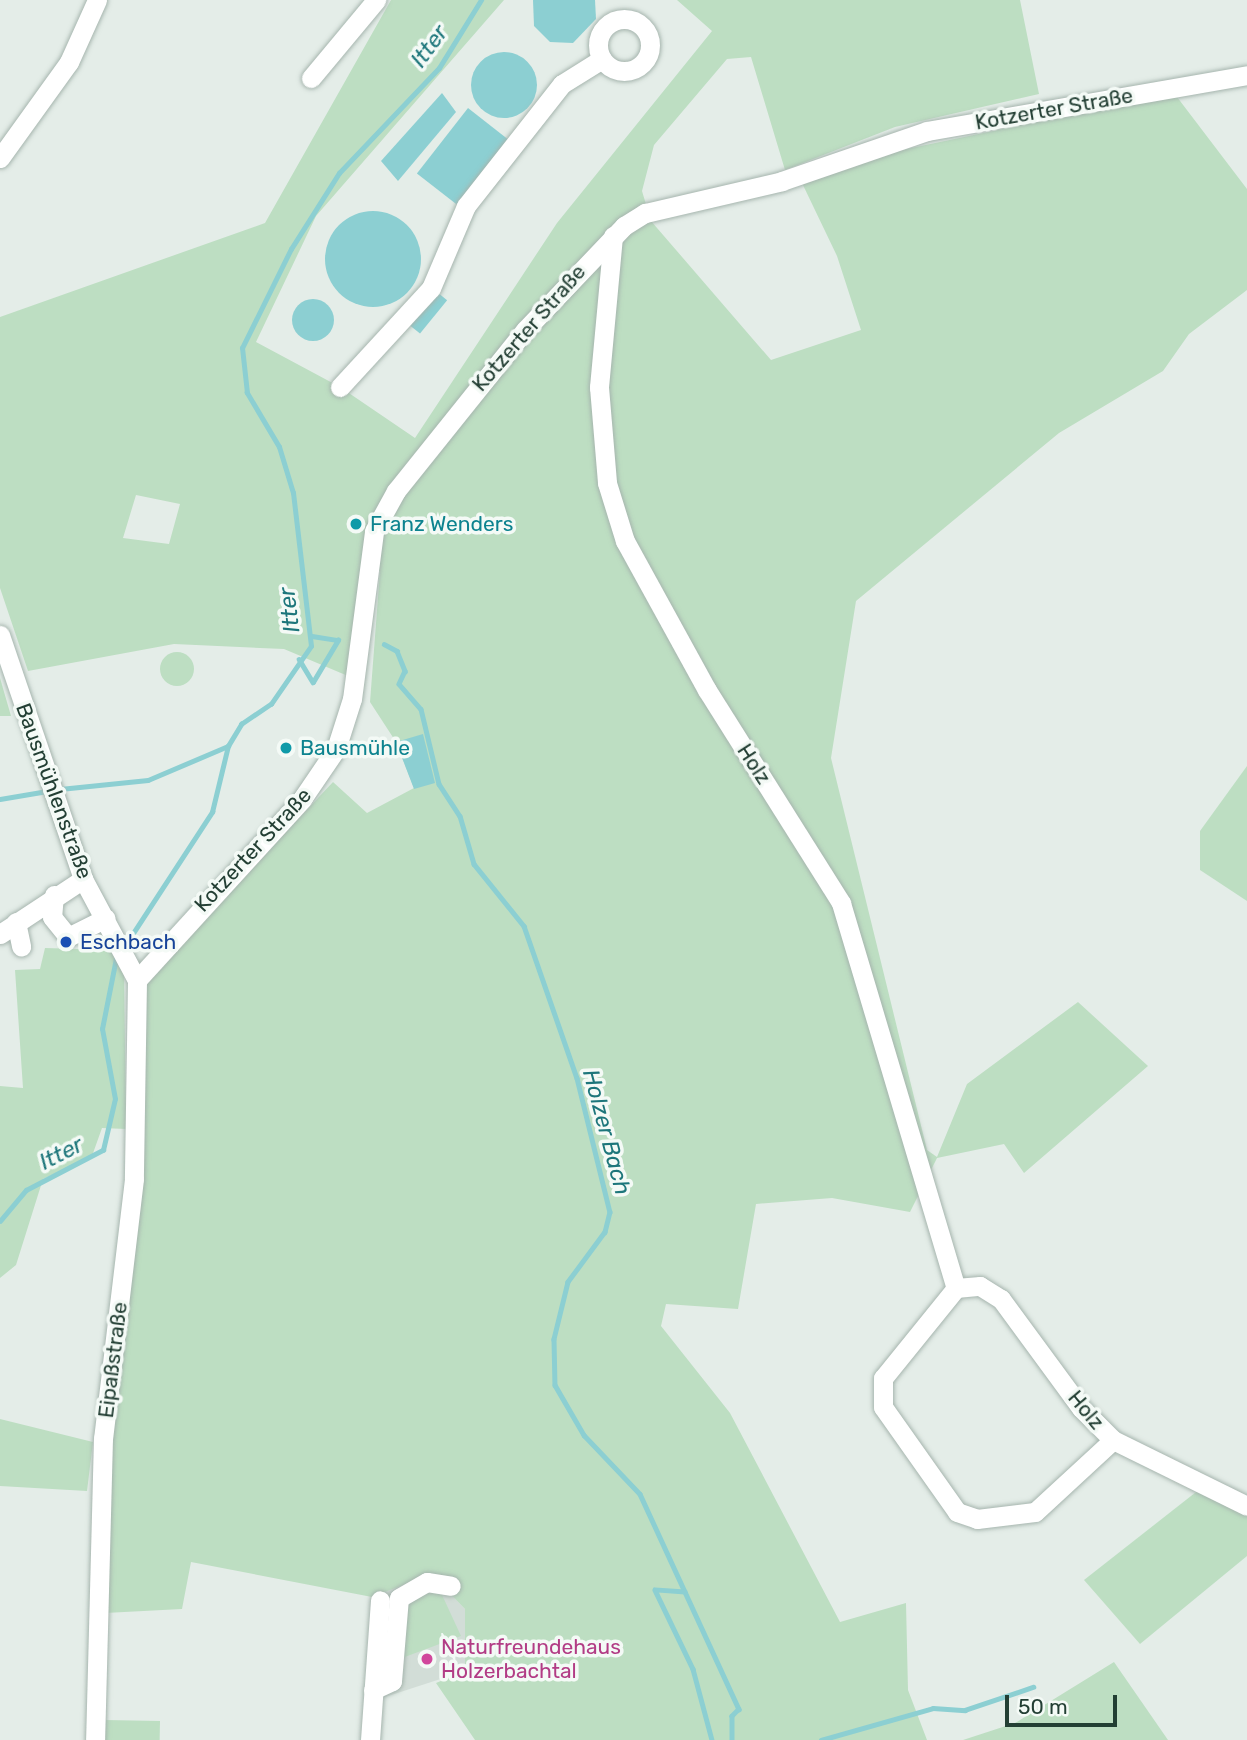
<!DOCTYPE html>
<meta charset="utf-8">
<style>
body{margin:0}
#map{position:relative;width:1247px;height:1740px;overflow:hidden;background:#e4ede8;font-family:Rubik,sans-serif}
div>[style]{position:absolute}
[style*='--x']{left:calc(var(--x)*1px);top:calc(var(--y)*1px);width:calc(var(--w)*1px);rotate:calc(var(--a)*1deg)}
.built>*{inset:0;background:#d2ddd7}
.green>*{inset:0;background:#bddec2;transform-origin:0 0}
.round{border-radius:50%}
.water>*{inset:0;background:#8ccfd2;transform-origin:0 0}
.stream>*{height:4.5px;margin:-2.25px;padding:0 2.25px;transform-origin:2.25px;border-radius:2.25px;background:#8ccfd2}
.roads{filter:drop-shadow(0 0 2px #a6b5ae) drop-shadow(0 0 2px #a6b5ae)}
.minor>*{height:19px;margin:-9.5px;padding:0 9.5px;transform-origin:9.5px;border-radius:9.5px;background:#fff}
.minor>.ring{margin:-9.5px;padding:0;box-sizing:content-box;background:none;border:19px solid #fff;border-radius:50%}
.dots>*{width:19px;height:19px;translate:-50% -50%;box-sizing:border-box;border:4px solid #f4faf6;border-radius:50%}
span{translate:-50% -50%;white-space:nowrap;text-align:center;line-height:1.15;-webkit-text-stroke:7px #f4faf6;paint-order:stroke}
.street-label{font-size:21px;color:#233f34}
.culture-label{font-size:21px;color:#0d838f}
.left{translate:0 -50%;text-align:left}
.transit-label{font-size:21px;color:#164399}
.hotel-label{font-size:21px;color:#b23c85}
.water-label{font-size:23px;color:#1d767b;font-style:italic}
.scale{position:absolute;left:1005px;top:1695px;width:112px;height:32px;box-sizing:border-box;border:4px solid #233f34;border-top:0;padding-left:9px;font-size:21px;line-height:24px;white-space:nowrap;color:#233f34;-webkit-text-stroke:5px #f4faf6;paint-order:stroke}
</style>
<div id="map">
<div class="built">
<div style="clip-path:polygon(431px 1573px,465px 1609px,465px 1671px,376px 1700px,385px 1589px)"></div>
</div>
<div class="green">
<div style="clip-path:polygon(evenodd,391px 0,504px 0,316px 216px,256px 342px,340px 387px,415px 438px,557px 223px,712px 31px,677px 0,1020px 0,1039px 94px,895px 127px,785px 170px,751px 57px,727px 59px,654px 145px,642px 191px,651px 221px,771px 360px,861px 330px,837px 256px,802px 183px,873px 156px,1174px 93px,1247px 189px,1247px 290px,1189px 334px,1163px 371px,1059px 433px,856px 601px,831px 758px,927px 1150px,937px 1157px,967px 1084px,1078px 1002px,1148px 1066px,1024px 1173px,1004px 1144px,937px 1158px,910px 1212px,832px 1198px,756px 1204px,738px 1309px,666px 1304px,661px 1326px,730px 1413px,840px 1622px,906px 1603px,908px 1690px,927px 1740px,475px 1740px,436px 1683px,465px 1671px,465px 1609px,431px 1574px,372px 1597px,191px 1562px,182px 1609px,105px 1613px,108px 1466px,142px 985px,333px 782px,367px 813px,414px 788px,396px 742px,370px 702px,380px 571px,361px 567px,348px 676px,284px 649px,174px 644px,28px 671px,0 588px,0 317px,265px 223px,391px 0,136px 495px,180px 504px,169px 544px,123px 538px,136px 495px)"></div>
<div class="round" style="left:160px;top:652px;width:34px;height:34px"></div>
<div style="clip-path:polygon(0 678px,11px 716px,0 716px)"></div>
<div style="clip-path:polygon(1247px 766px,1247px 901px,1200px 870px,1200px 831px)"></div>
<div style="clip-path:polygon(107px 939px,124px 965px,126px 1129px,102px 1128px,92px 1156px,43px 1179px,16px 1265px,0 1278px,0 1086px,23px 1088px,15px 970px,40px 969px,45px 948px,80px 949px)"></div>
<div style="clip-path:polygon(0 1419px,93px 1442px,87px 1491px,0 1486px)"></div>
<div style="clip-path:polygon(1205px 1485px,1247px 1515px,1247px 1556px,1140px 1644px,1084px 1580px)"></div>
<div style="clip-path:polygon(437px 1584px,461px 1636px,402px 1658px,405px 1596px)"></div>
<div style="clip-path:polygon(1114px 1662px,1168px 1740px,963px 1740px,1015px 1723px)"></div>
<div style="left:105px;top:1720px;width:55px;height:20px;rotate:1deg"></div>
</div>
<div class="water">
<div style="clip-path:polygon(533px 0,595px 0,596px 19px,573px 43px,550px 42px,534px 26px)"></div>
<div class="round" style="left:471px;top:52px;width:66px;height:66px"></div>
<div style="clip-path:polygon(442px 93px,456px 112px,398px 181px,381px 161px)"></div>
<div style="left:468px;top:108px;width:51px;height:83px;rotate:38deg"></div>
<div class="round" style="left:325px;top:211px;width:96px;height:96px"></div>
<div style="left:437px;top:292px;width:13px;height:43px;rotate:39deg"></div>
<div class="round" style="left:292px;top:299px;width:42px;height:42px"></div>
<div style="clip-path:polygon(423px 734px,435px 783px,414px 789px,396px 742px)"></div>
</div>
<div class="stream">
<div style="--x:312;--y:636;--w:26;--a:9"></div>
<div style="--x:384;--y:644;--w:15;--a:28"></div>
<div style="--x:397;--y:651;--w:22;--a:68"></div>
<div style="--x:405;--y:671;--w:14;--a:115"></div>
<div style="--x:399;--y:684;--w:33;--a:49"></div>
<div style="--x:421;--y:709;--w:77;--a:76.5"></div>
<div style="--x:439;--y:784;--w:38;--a:57"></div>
<div style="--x:460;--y:816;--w:50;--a:73.7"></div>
<div style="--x:474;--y:864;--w:80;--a:51.1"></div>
<div style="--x:524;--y:926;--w:161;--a:70.8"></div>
<div style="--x:577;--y:1078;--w:138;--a:76.2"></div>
<div style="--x:610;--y:1212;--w:21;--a:104"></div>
<div style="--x:605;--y:1232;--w:62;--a:126.5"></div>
<div style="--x:568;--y:1282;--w:59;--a:103.8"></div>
<div style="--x:554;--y:1339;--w:46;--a:88.8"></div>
<div style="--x:555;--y:1385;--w:58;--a:59.9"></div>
<div style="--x:584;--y:1435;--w:81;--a:46.5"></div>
<div style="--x:640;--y:1494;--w:237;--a:65.3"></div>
<div style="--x:739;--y:1709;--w:10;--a:135"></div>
<div style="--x:732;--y:1716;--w:24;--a:90"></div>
<div style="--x:299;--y:659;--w:27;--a:59"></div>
<div style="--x:313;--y:682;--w:49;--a:-59.2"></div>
<div style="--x:60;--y:789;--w:88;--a:-5.8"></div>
<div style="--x:148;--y:780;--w:87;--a:-23"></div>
<div style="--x:0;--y:799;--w:49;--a:-9.5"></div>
<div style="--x:126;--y:944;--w:158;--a:-56.9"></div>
<div style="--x:212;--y:812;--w:68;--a:-76.4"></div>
<div style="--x:228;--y:746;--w:26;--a:-59"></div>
<div style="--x:241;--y:724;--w:36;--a:-34"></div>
<div style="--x:271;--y:704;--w:70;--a:-55.4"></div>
<div style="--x:311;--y:646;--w:154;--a:-96.7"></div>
<div style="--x:293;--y:493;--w:48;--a:-106.9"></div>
<div style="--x:279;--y:447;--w:63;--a:-120.7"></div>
<div style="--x:247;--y:393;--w:45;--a:-96.3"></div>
<div style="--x:242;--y:348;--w:110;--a:-63.7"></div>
<div style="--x:291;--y:249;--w:90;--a:-57.7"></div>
<div style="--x:339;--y:173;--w:145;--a:-46.4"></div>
<div style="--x:439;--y:68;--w:80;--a:-58.3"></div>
<div style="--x:0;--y:1221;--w:40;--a:-50"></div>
<div style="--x:26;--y:1190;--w:87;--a:-27.5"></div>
<div style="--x:103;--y:1150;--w:52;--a:-76.8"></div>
<div style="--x:115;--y:1099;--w:71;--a:-100.5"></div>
<div style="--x:102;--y:1029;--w:77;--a:-78.8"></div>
<div style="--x:685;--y:1592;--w:30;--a:-176"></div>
<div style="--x:655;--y:1590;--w:88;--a:64.3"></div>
<div style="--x:693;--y:1669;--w:73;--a:75"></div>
<div style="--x:821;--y:1740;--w:116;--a:-15.9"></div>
<div style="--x:933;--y:1708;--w:32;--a:4"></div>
<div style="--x:965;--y:1710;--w:72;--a:-18.7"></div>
</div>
<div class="roads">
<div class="minor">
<div class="ring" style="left:598px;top:19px;width:33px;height:33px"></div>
<div style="--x:311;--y:78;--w:102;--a:-50.2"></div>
<div style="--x:0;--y:158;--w:118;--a:-54.3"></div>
<div style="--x:69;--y:62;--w:68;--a:-65.7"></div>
<div style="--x:613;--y:236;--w:152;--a:95.3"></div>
<div style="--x:599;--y:387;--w:96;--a:85.2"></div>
<div style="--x:607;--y:483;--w:61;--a:72.8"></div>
<div style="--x:625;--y:541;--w:170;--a:61.2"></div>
<div style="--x:707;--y:690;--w:252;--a:57.8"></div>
<div style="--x:841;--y:903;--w:402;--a:73.4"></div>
<div style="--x:956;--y:1288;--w:116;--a:129"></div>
<div style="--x:883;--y:1378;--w:29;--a:90"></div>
<div style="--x:883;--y:1407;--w:128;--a:54.8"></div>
<div style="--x:957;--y:1512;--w:21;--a:19"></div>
<div style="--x:977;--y:1519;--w:58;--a:-6.9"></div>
<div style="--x:1035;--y:1512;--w:106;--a:-42.7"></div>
<div style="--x:340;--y:387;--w:134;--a:-47.4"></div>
<div style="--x:431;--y:288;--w:89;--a:-66.9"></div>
<div style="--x:466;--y:206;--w:155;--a:-51.8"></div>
<div style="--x:562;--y:84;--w:47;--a:-32"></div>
<div style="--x:0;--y:635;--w:258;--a:71.2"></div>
<div style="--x:83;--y:879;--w:115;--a:61.9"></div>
<div style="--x:137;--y:980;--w:199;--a:90.9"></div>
<div style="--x:134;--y:1179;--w:261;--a:96.8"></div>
<div style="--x:103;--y:1438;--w:302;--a:91.5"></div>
<div style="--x:54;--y:895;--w:22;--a:95"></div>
<div style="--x:52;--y:917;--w:26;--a:51"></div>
<div style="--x:68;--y:937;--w:42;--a:-26.6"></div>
<div style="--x:16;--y:922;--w:25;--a:78"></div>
<div style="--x:0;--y:934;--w:100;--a:-33.5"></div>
<div style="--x:137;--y:980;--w:245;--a:-47.6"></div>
<div style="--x:302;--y:799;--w:60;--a:-55.8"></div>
<div style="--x:336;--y:749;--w:52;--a:-72.3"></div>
<div style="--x:352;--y:699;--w:169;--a:-82.5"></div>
<div style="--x:374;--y:531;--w:46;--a:-61.2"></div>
<div style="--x:396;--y:491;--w:206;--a:-51.3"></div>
<div style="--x:525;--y:330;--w:144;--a:-46.4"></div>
<div style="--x:624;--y:226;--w:25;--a:-32"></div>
<div style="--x:645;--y:213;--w:141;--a:-13.1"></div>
<div style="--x:782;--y:181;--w:153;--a:-19"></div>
<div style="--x:927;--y:131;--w:325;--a:-9.9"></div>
<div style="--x:956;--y:1288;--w:24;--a:-5"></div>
<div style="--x:980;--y:1286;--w:25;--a:32"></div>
<div style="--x:1001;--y:1299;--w:135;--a:53.7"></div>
<div style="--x:1081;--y:1408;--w:45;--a:45"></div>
<div style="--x:1113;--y:1440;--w:149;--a:26.2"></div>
<div style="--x:373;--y:1690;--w:21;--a:-25"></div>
<div style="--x:392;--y:1681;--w:83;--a:-85.2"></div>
<div style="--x:399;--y:1598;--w:32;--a:-30"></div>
<div style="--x:427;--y:1582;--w:24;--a:9"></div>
<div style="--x:370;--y:1740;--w:140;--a:-85.9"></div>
</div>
</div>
<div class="dots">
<div style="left:356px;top:524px;background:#0f9aa8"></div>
<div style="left:286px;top:748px;background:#0f9aa8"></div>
<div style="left:66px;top:942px;background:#1a4fb4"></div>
<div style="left:427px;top:1659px;background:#d1479c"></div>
</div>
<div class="street-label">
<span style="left:1054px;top:109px;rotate:-10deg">Kotzerter Straße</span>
<span style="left:529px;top:328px;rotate:-49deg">Kotzerter Straße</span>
<span style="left:754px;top:764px;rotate:57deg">Holz</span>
<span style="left:54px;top:791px;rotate:70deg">Bausmühlenstraße</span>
<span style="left:253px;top:850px;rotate:-47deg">Kotzerter Straße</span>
<span style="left:113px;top:1360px;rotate:-83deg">Eipaßstraße</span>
<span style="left:1086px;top:1410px;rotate:50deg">Holz</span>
</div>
<div class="culture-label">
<span class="left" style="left:370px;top:524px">Franz Wenders</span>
<span class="left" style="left:300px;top:748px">Bausmühle</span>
</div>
<div class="transit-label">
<span class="left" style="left:80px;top:942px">Eschbach</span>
</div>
<div class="hotel-label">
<span class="left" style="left:441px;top:1659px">Naturfreundehaus<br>Holzerbachtal</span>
</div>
<div class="water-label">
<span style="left:429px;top:46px;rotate:-54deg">Itter</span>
<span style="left:289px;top:610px;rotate:-97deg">Itter</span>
<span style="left:607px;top:1132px;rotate:75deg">Holzer Bach</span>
<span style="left:61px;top:1153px;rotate:-27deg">Itter</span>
</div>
<div class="scale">50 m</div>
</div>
